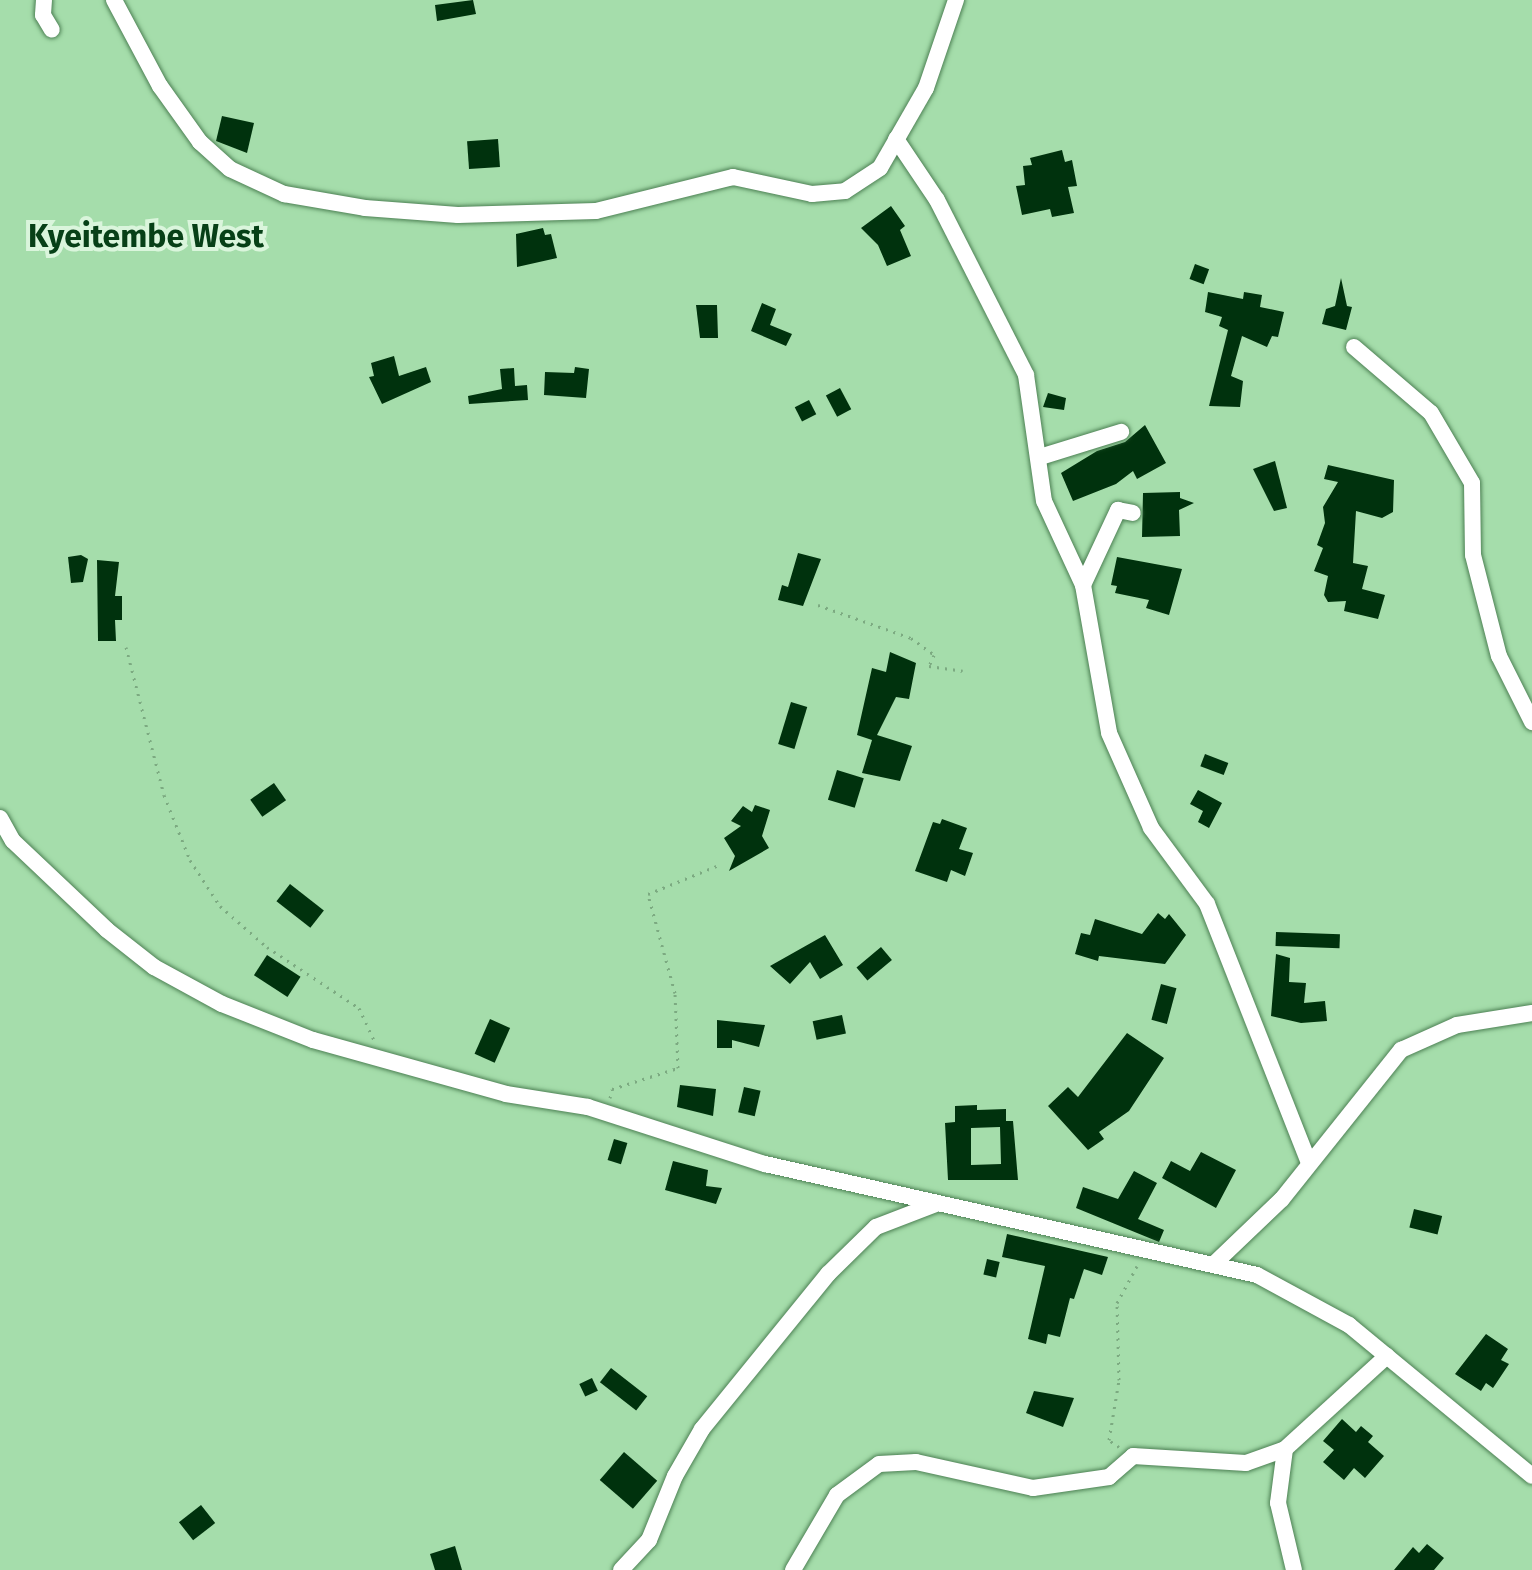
<!DOCTYPE html>
<style>
body{margin:0}
#map{position:relative;width:1532px;height:1570px;overflow:hidden;background:#a5ddab;font-family:"Fira Sans",sans-serif}
div>[style]{position:absolute}
[style*='--x']{left:calc(var(--x)*1px);top:calc(var(--y)*1px);width:calc(var(--w)*1px);rotate:calc(var(--a)*1deg)}
.building>*{inset:0;background:#00320d;transform-origin:0 0}
.path>*{height:3px;margin-top:-1.5px;transform-origin:0;background:repeating-linear-gradient(90deg,#7caa81 0 2px,transparent 0 8px)}
.roads{filter:drop-shadow(0 0 2px #4d8154) drop-shadow(0 0 2px #4d8154)}
.minor>*{height:16px;margin:-8px;padding:0 8px;transform-origin:8px;border-radius:8px;background:#fff}
span{translate:-50% -50%;white-space:nowrap;text-align:center;line-height:1.15;-webkit-text-stroke:8px #daf5dc;paint-order:stroke}
.quarter-label{font-size:32px;color:#074017;font-weight:700}
</style>
<div id="map">
<div class="building">
<div style="clip-path:polygon(473px 0,476px 14px,437px 21px,435px 5px)"></div>
<div style="clip-path:polygon(222px 116px,254px 123px,247px 153px,216px 141px)"></div>
<div style="left:498px;top:139px;width:28px;height:31px;rotate:86deg"></div>
<div style="clip-path:polygon(1062px 150px,1065px 162px,1072px 160px,1077px 186px,1068px 187px,1074px 213px,1052px 217px,1050px 209px,1022px 215px,1016px 186px,1025px 185px,1023px 166px,1032px 165px,1030px 158px)"></div>
<div style="clip-path:polygon(891px 206px,905px 226px,900px 230px,911px 256px,887px 266px,878px 245px,861px 228px)"></div>
<div style="clip-path:polygon(543px 228px,545px 235px,551px 234px,557px 258px,517px 267px,516px 234px)"></div>
<div style="left:1195px;top:264px;width:15px;height:16px;rotate:20deg"></div>
<div style="clip-path:polygon(1341px 278px,1347px 306px,1352px 307px,1346px 330px,1322px 324px,1326px 309px,1335px 306px)"></div>
<div style="clip-path:polygon(1208px 292px,1243px 299px,1244px 292px,1262px 295px,1260px 307px,1284px 312px,1278px 337px,1272px 336px,1267px 347px,1242px 336px,1231px 376px,1243px 381px,1240px 407px,1209px 406px,1228px 330px,1219px 326px,1222px 317px,1205px 312px)"></div>
<div style="clip-path:polygon(762px 303px,776px 309px,770px 325px,792px 334px,786px 346px,751px 331px)"></div>
<div style="clip-path:polygon(696px 305px,717px 305px,718px 338px,700px 338px)"></div>
<div style="clip-path:polygon(394px 356px,399px 376px,426px 367px,431px 382px,382px 404px,369px 377px,374px 376px,371px 363px)"></div>
<div style="clip-path:polygon(575px 367px,589px 369px,586px 398px,544px 395px,545px 372px,574px 373px)"></div>
<div style="clip-path:polygon(514px 368px,515px 386px,527px 385px,528px 400px,469px 404px,468px 396px,502px 389px,500px 369px)"></div>
<div style="left:840px;top:388px;width:24px;height:16px;rotate:62deg"></div>
<div style="clip-path:polygon(1048px 393px,1066px 398px,1064px 410px,1043px 407px)"></div>
<div style="left:809px;top:400px;width:16px;height:16px;rotate:63deg"></div>
<div style="clip-path:polygon(1145px 425px,1166px 463px,1137px 479px,1133px 471px,1116px 484px,1073px 501px,1061px 473px,1097px 451px,1125px 442px)"></div>
<div style="clip-path:polygon(1275px 461px,1287px 508px,1274px 511px,1253px 469px)"></div>
<div style="clip-path:polygon(1328px 465px,1394px 480px,1393px 512px,1382px 518px,1356px 511px,1353px 563px,1368px 566px,1362px 589px,1385px 595px,1378px 619px,1344px 611px,1346px 601px,1328px 602px,1324px 595px,1328px 576px,1314px 571px,1323px 548px,1317px 545px,1325px 523px,1323px 507px,1338px 482px,1324px 479px)"></div>
<div style="clip-path:polygon(1180px 492px,1180px 498px,1194px 503px,1179px 510px,1180px 536px,1142px 537px,1143px 493px)"></div>
<div style="clip-path:polygon(798px 553px,821px 559px,803px 606px,778px 600px,782px 585px,788px 587px)"></div>
<div style="clip-path:polygon(81px 555px,88px 559px,83px 582px,71px 583px,68px 557px)"></div>
<div style="clip-path:polygon(1117px 557px,1182px 569px,1169px 615px,1146px 608px,1149px 600px,1115px 593px,1117px 586px,1111px 585px)"></div>
<div style="clip-path:polygon(97px 560px,119px 562px,115px 596px,122px 596px,122px 620px,115px 620px,116px 641px,98px 641px)"></div>
<div style="clip-path:polygon(890px 652px,916px 663px,909px 699px,896px 697px,877px 735px,912px 746px,900px 781px,862px 773px,872px 740px,857px 735px,872px 668px,886px 672px)"></div>
<div style="left:791px;top:702px;width:17px;height:44px;rotate:17deg"></div>
<div style="left:1205px;top:754px;width:25px;height:13px;rotate:21deg"></div>
<div style="left:837px;top:770px;width:28px;height:31px;rotate:17deg"></div>
<div style="left:274px;top:783px;width:21px;height:29px;rotate:55deg"></div>
<div style="clip-path:polygon(1198px 790px,1222px 803px,1209px 828px,1198px 822px,1203px 811px,1190px 804px)"></div>
<div style="clip-path:polygon(755px 805px,770px 810px,762px 836px,769px 848px,729px 871px,735px 856px,724px 838px,741px 826px,731px 821px,743px 806px,752px 812px)"></div>
<div style="clip-path:polygon(942px 819px,967px 828px,959px 849px,973px 853px,965px 876px,951px 870px,947px 882px,915px 871px,933px 822px,940px 824px)"></div>
<div style="left:290px;top:884px;width:43px;height:22px;rotate:38deg"></div>
<div style="clip-path:polygon(1158px 913px,1165px 919px,1169px 914px,1186px 935px,1165px 964px,1099px 956px,1098px 961px,1075px 954px,1081px 933px,1090px 935px,1095px 919px,1142px 934px)"></div>
<div style="left:1276px;top:932px;width:64px;height:14px;rotate:2deg"></div>
<div style="clip-path:polygon(825px 935px,843px 965px,820px 979px,810px 962px,790px 984px,770px 966px)"></div>
<div style="left:881px;top:947px;width:17px;height:32px;rotate:50deg"></div>
<div style="clip-path:polygon(1276px 954px,1290px 958px,1289px 982px,1306px 983px,1304px 1003px,1325px 1001px,1327px 1021px,1301px 1023px,1271px 1016px)"></div>
<div style="left:267px;top:955px;width:40px;height:24px;rotate:33deg"></div>
<div style="left:1161px;top:984px;width:16px;height:37px;rotate:15deg"></div>
<div style="left:842px;top:1015px;width:19px;height:30px;rotate:78deg"></div>
<div style="left:490px;top:1019px;width:22px;height:38px;rotate:24deg"></div>
<div style="clip-path:polygon(717px 1020px,765px 1025px,759px 1047px,732px 1040px,732px 1048px,717px 1048px)"></div>
<div style="clip-path:polygon(1127px 1033px,1164px 1058px,1129px 1111px,1099px 1132px,1104px 1139px,1088px 1150px,1048px 1106px,1068px 1087px,1078px 1097px)"></div>
<div style="clip-path:polygon(680px 1085px,716px 1089px,713px 1116px,677px 1107px)"></div>
<div style="left:744px;top:1087px;width:17px;height:26px;rotate:13deg"></div>
<div style="clip-path:polygon(evenodd,977px 1105px,977px 1110px,1006px 1109px,1006px 1121px,1013px 1121px,1018px 1180px,948px 1180px,945px 1123px,955px 1122px,955px 1106px,977px 1105px,1000px 1127px,1001px 1164px,971px 1165px,971px 1128px,1000px 1127px)"></div>
<div style="left:614px;top:1139px;width:14px;height:22px;rotate:17deg"></div>
<div style="clip-path:polygon(1201px 1152px,1236px 1170px,1216px 1208px,1162px 1178px,1171px 1161px,1190px 1171px)"></div>
<div style="clip-path:polygon(673px 1161px,708px 1170px,706px 1186px,722px 1188px,716px 1204px,665px 1190px)"></div>
<div style="clip-path:polygon(1134px 1171px,1157px 1183px,1138px 1219px,1164px 1230px,1159px 1242px,1076px 1208px,1083px 1187px,1118px 1199px)"></div>
<div style="left:1414px;top:1209px;width:29px;height:19px;rotate:14deg"></div>
<div style="clip-path:polygon(1007px 1234px,1108px 1257px,1102px 1275px,1084px 1269px,1074px 1299px,1070px 1298px,1060px 1337px,1048px 1334px,1046px 1344px,1028px 1339px,1045px 1266px,1002px 1257px)"></div>
<div style="left:987px;top:1259px;width:13px;height:16px;rotate:13deg"></div>
<div style="clip-path:polygon(1486px 1334px,1508px 1349px,1501px 1360px,1509px 1364px,1493px 1388px,1486px 1383px,1481px 1391px,1455px 1374px)"></div>
<div style="left:611px;top:1368px;width:46px;height:18px;rotate:38deg"></div>
<div style="left:592px;top:1378px;width:14px;height:14px;rotate:65deg"></div>
<div style="clip-path:polygon(1034px 1391px,1074px 1398px,1063px 1427px,1026px 1413px)"></div>
<div style="clip-path:polygon(1342px 1419px,1356px 1432px,1361px 1426px,1373px 1436px,1368px 1442px,1384px 1456px,1365px 1478px,1354px 1468px,1344px 1480px,1323px 1462px,1334px 1450px,1323px 1441px)"></div>
<div style="left:624px;top:1452px;width:44px;height:37px;rotate:41deg"></div>
<div style="left:201px;top:1505px;width:23px;height:28px;rotate:52deg"></div>
<div style="clip-path:polygon(1427px 1544px,1444px 1558px,1434px 1570px,1394px 1570px,1413px 1547px,1419px 1553px)"></div>
<div style="clip-path:polygon(455px 1546px,462px 1570px,435px 1570px,430px 1554px)"></div>
</div>
<div class="path">
<div style="--x:818;--y:605;--w:99;--a:19.5"></div>
<div style="--x:911;--y:638;--w:29;--a:36"></div>
<div style="--x:934;--y:655;--w:12;--a:114"></div>
<div style="--x:929;--y:666;--w:34;--a:8"></div>
<div style="--x:126;--y:647;--w:153;--a:75.6"></div>
<div style="--x:164;--y:795;--w:70;--a:68.2"></div>
<div style="--x:190;--y:860;--w:55;--a:56.9"></div>
<div style="--x:220;--y:906;--w:62;--a:41.1"></div>
<div style="--x:267;--y:947;--w:110;--a:33.5"></div>
<div style="--x:359;--y:1008;--w:38;--a:65"></div>
<div style="--x:610;--y:1098;--w:9;--a:-77"></div>
<div style="--x:612;--y:1089;--w:69;--a:-17.7"></div>
<div style="--x:678;--y:1068;--w:75;--a:-92.3"></div>
<div style="--x:675;--y:993;--w:103;--a:-105.3"></div>
<div style="--x:648;--y:894;--w:79;--a:-22.3"></div>
<div style="--x:1119;--y:1447;--w:12;--a:-145"></div>
<div style="--x:1109;--y:1440;--w:61;--a:-80.5"></div>
<div style="--x:1119;--y:1380;--w:77;--a:-91.5"></div>
<div style="--x:1117;--y:1303;--w:42;--a:-61.6"></div>
</div>
<div class="roads">
<div class="minor">
<div style="--x:44;--y:0;--w:15;--a:94"></div>
<div style="--x:43;--y:15;--w:17;--a:59"></div>
<div style="--x:114;--y:0;--w:98;--a:61.9"></div>
<div style="--x:160;--y:86;--w:69;--a:54.5"></div>
<div style="--x:200;--y:142;--w:40;--a:42"></div>
<div style="--x:230;--y:169;--w:60;--a:24.8"></div>
<div style="--x:284;--y:194;--w:82;--a:9.8"></div>
<div style="--x:365;--y:208;--w:93;--a:4.3"></div>
<div style="--x:458;--y:215;--w:138;--a:-1.7"></div>
<div style="--x:596;--y:211;--w:141;--a:-13.9"></div>
<div style="--x:733;--y:177;--w:81;--a:12.1"></div>
<div style="--x:812;--y:194;--w:33;--a:-5"></div>
<div style="--x:845;--y:191;--w:42;--a:-33.3"></div>
<div style="--x:880;--y:168;--w:92;--a:-60.1"></div>
<div style="--x:926;--y:88;--w:93;--a:-71.2"></div>
<div style="--x:896;--y:139;--w:73;--a:56.1"></div>
<div style="--x:937;--y:200;--w:196;--a:63"></div>
<div style="--x:1026;--y:375;--w:127;--a:81.9"></div>
<div style="--x:1044;--y:501;--w:93;--a:65.1"></div>
<div style="--x:1083;--y:585;--w:150;--a:80"></div>
<div style="--x:1109;--y:733;--w:104;--a:66.1"></div>
<div style="--x:1151;--y:828;--w:94;--a:53.6"></div>
<div style="--x:1207;--y:904;--w:276;--a:68.5"></div>
<div style="--x:1354;--y:347;--w:101;--a:40.6"></div>
<div style="--x:1431;--y:413;--w:81;--a:59.6"></div>
<div style="--x:1472;--y:483;--w:72;--a:89.2"></div>
<div style="--x:1473;--y:555;--w:104;--a:75.6"></div>
<div style="--x:1499;--y:656;--w:74;--a:63.4"></div>
<div style="--x:1040;--y:457;--w:85;--a:-17.2"></div>
<div style="--x:1083;--y:585;--w:83;--a:-65"></div>
<div style="--x:1118;--y:510;--w:15;--a:11"></div>
<div style="--x:0;--y:818;--w:26;--a:61"></div>
<div style="--x:13;--y:841;--w:129;--a:43.4"></div>
<div style="--x:107;--y:930;--w:60;--a:38.2"></div>
<div style="--x:154;--y:967;--w:77;--a:28.6"></div>
<div style="--x:222;--y:1004;--w:98;--a:21.6"></div>
<div style="--x:313;--y:1040;--w:200;--a:15.6"></div>
<div style="--x:506;--y:1094;--w:83;--a:9"></div>
<div style="--x:588;--y:1107;--w:186;--a:17.9"></div>
<div style="--x:765;--y:1164;--w:504;--a:12.71"></div>
<div style="--x:1257;--y:1275;--w:105;--a:28.5"></div>
<div style="--x:1349;--y:1325;--w:237;--a:39.5"></div>
<div style="--x:1216;--y:1262;--w:91;--a:-43.7"></div>
<div style="--x:1282;--y:1199;--w:191;--a:-51.4"></div>
<div style="--x:1401;--y:1050;--w:61;--a:-24.1"></div>
<div style="--x:1457;--y:1025;--w:76;--a:-9.1"></div>
<div style="--x:621;--y:1570;--w:41;--a:-47"></div>
<div style="--x:649;--y:1540;--w:69;--a:-67.9"></div>
<div style="--x:675;--y:1476;--w:54;--a:-60.1"></div>
<div style="--x:702;--y:1429;--w:200;--a:-50.9"></div>
<div style="--x:828;--y:1274;--w:67;--a:-44.4"></div>
<div style="--x:876;--y:1227;--w:64;--a:-21"></div>
<div style="--x:793;--y:1570;--w:87;--a:-59.6"></div>
<div style="--x:837;--y:1495;--w:52;--a:-36.4"></div>
<div style="--x:879;--y:1464;--w:37;--a:-3"></div>
<div style="--x:916;--y:1462;--w:120;--a:12.5"></div>
<div style="--x:1033;--y:1488;--w:77;--a:-8.2"></div>
<div style="--x:1109;--y:1477;--w:32;--a:-41"></div>
<div style="--x:1133;--y:1456;--w:113;--a:3.5"></div>
<div style="--x:1246;--y:1463;--w:41;--a:-19.7"></div>
<div style="--x:1294;--y:1570;--w:69;--a:-103.4"></div>
<div style="--x:1278;--y:1503;--w:54;--a:-82.6"></div>
<div style="--x:1285;--y:1449;--w:138;--a:-42.4"></div>
</div>
</div>
<div class="quarter-label">
<span style="left:146px;top:236px">Kyeitembe West</span>
</div>
</div>
